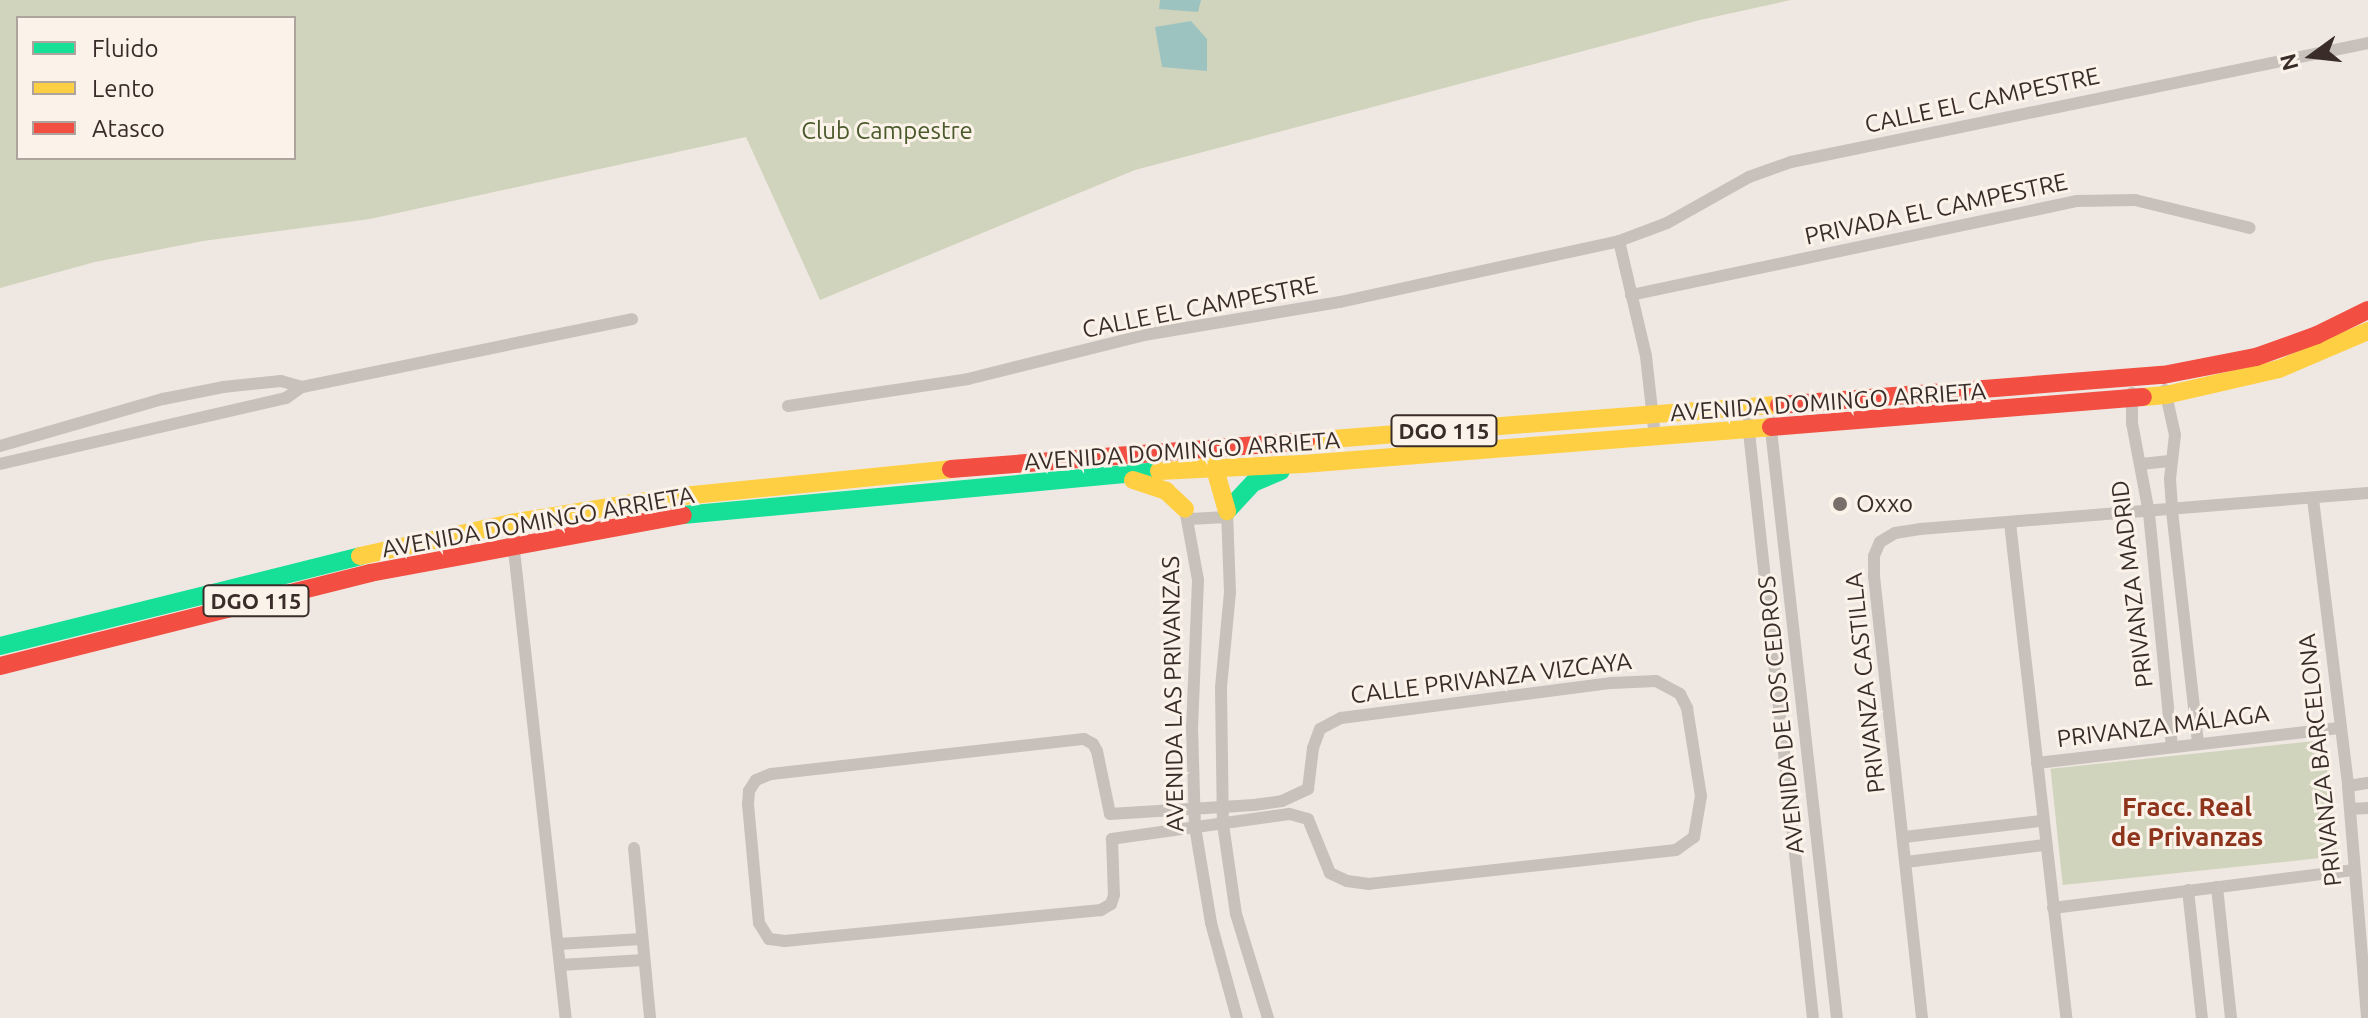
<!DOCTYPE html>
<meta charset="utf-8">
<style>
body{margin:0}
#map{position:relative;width:2368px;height:1018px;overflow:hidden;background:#efe8e2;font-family:Ubuntu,sans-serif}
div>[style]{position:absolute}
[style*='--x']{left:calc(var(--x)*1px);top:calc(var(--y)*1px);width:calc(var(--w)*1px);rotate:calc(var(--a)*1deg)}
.green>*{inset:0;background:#d1d4bc;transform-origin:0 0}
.water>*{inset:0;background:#9dc3c1}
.street>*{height:12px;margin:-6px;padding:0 6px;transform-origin:6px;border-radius:6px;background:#c8c1bb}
.fast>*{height:18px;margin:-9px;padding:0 9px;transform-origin:9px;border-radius:9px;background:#16e098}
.slow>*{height:18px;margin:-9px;padding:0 9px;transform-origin:9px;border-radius:9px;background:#ffcf43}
.jam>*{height:18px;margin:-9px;padding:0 9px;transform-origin:9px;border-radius:9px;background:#f24e42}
.dots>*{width:22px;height:22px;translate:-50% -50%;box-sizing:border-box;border:4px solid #fbf3ea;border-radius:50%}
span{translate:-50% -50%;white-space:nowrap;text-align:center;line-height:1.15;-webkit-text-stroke:6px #fbf3ea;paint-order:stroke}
.shield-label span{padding:2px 6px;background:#fbf3ea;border:2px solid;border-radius:6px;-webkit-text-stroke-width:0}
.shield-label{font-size:22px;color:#3a2d29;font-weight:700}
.street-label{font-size:24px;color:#3a2d29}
.park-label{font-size:24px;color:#4a5a2b}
.poi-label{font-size:24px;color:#3a2d29}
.left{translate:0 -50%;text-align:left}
.neighbourhood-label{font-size:26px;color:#8e331c;font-weight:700}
.legend{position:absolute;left:16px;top:16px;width:280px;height:144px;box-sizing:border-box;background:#fbf3ea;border:2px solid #aea49d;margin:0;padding:10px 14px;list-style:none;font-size:24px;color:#3a2d29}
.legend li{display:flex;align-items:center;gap:16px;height:40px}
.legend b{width:40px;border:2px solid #aea49d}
.north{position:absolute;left:2272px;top:16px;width:80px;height:80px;-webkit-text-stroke:6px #fbf3ea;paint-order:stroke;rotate:255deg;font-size:22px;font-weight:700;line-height:32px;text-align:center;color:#3a2d29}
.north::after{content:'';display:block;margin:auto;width:28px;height:36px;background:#3a2d29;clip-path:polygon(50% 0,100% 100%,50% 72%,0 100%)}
</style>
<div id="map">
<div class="green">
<div style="clip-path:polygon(evenodd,0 0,1791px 0,1700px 20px,1135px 170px,820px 300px,746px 137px,370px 219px,203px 241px,95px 262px,0 288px,0 0,18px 18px,294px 18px,294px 158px,18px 158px,18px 18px)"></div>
<div style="left:2324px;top:740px;width:117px;height:275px;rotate:84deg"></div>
</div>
<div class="water">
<div style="clip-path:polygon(1160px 0,1201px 0,1198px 12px,1159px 9px)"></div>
<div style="clip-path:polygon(1191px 21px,1207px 39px,1207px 71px,1162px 67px,1155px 27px)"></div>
</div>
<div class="street">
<div style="--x:1619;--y:241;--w:118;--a:76.8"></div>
<div style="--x:1646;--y:356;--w:81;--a:83.7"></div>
<div style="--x:1631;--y:295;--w:456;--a:-11.9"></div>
<div style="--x:2077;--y:201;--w:58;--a:-1"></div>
<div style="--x:2135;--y:200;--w:118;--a:13.7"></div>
<div style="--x:2165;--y:390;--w:46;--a:77.5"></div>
<div style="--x:2175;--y:435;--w:44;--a:96.5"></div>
<div style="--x:2170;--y:479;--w:32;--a:86"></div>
<div style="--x:2172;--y:511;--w:233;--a:83.6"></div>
<div style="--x:2132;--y:393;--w:30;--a:90"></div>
<div style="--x:2132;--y:423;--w:92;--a:79.3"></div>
<div style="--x:2149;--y:513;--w:235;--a:84.4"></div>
<div style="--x:788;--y:406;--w:182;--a:-8.5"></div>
<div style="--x:968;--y:379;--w:181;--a:-14"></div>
<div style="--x:1144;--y:335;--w:199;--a:-9.6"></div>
<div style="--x:1340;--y:302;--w:286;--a:-12.3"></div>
<div style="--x:1619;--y:241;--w:51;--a:-20.6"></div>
<div style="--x:1667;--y:223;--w:94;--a:-29.3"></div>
<div style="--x:1749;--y:177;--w:45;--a:-19.7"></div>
<div style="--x:1791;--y:162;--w:589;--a:-11.65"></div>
<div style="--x:1770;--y:421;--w:601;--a:83.6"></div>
<div style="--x:1748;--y:423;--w:599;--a:83.77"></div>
<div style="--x:0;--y:446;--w:170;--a:-16.1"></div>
<div style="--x:163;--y:399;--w:61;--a:-11.3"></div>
<div style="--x:223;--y:387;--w:58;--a:-5.9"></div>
<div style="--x:281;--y:381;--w:22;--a:16"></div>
<div style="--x:0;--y:464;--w:294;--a:-13"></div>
<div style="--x:286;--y:398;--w:19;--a:-35"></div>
<div style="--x:302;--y:387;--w:337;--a:-11.6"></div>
<div style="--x:2141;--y:464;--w:31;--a:-6"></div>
<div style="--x:2313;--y:499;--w:289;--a:83"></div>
<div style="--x:2348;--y:786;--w:233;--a:85.3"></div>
<div style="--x:1185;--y:509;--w:72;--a:79.6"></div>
<div style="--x:1198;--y:580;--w:147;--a:92.3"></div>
<div style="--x:1192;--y:727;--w:100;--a:88.3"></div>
<div style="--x:1195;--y:827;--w:97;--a:80.5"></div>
<div style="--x:1211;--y:923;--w:98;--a:74.7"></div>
<div style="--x:1227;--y:511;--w:81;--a:87.9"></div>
<div style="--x:1230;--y:592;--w:96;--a:95.4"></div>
<div style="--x:1221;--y:688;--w:136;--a:89.2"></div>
<div style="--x:1223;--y:824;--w:91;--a:81.8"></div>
<div style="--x:1236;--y:914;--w:109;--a:72.9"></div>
<div style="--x:1189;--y:519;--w:38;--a:-3"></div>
<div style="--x:511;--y:523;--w:498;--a:83.7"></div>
<div style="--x:2010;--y:523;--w:498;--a:83.5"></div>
<div style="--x:1656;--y:681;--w:27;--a:28"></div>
<div style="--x:1680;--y:694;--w:16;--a:63"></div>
<div style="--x:1687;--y:708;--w:89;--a:81"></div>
<div style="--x:1701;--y:796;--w:42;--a:99.7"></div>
<div style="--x:1694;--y:837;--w:22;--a:144"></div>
<div style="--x:1676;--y:850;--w:309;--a:173.7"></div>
<div style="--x:1369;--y:884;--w:22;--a:-172"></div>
<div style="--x:1347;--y:881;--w:19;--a:-155"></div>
<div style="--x:1330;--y:873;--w:58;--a:-112.2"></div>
<div style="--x:1308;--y:819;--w:20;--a:-165"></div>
<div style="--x:1289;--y:814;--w:179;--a:172"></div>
<div style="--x:1112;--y:839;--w:56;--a:88"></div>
<div style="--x:1114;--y:895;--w:9;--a:108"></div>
<div style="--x:1111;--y:904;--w:12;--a:149"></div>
<div style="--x:1101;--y:910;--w:318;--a:174.4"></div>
<div style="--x:785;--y:941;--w:16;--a:-173"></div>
<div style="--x:769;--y:939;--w:19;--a:-122"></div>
<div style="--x:759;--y:923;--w:119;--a:-95.3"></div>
<div style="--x:748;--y:805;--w:14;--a:-86"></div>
<div style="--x:749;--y:791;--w:13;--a:-58"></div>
<div style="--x:756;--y:780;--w:16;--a:-22"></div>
<div style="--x:771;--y:774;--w:315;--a:-6.4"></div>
<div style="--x:1084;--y:739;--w:10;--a:29"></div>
<div style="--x:1093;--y:744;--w:8;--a:60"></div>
<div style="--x:1097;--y:751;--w:64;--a:78.3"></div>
<div style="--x:1110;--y:814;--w:144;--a:-3.6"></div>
<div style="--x:1254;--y:805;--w:28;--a:-8"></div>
<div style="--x:1282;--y:801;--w:29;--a:-25"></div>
<div style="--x:1308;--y:789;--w:41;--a:-83"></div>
<div style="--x:1313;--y:748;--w:20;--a:-70"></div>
<div style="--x:1320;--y:729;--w:24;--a:-28"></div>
<div style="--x:1341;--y:718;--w:273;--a:-7.4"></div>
<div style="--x:1612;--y:683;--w:44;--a:-2.6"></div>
<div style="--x:2037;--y:763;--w:306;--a:-6.6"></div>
<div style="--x:2348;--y:786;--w:20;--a:-9"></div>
<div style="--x:2350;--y:809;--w:18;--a:-3"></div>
<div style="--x:1904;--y:837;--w:138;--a:-6.7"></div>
<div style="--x:634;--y:848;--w:171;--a:84.6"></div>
<div style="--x:1906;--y:862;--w:139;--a:-7"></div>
<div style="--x:2217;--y:887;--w:132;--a:83.9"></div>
<div style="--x:2188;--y:890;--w:129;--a:83.8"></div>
<div style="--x:2053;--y:908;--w:302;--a:-7.2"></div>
<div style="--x:558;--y:944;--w:84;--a:-3.4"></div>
<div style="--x:560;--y:965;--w:84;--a:-3.4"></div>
<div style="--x:1922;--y:1018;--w:444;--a:-96.2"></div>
<div style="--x:1874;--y:577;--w:21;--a:-90"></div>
<div style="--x:1874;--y:556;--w:15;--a:-67"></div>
<div style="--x:1880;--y:542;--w:17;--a:-31"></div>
<div style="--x:1895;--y:533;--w:25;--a:-9"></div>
<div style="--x:1920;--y:529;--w:449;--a:-4.6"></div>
</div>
<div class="fast">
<div style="--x:1227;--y:511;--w:38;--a:-47"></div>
<div style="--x:1253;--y:483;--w:30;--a:-23"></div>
<div style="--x:683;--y:515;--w:478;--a:-5.3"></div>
<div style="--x:0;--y:646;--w:371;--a:-14"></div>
</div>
<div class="slow">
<div style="--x:2143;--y:397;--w:23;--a:-5"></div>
<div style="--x:2166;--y:395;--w:116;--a:-13"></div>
<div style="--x:2279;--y:369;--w:97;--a:-23.1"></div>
<div style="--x:1306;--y:441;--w:474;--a:-4.4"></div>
<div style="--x:1208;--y:463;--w:9;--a:41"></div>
<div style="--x:1215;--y:469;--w:44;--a:74.1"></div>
<div style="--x:1159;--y:471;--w:144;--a:-2.8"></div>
<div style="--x:1303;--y:464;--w:469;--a:-4.5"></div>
<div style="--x:1133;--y:480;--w:35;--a:18"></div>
<div style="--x:1166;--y:491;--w:26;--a:43"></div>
<div style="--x:360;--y:556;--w:155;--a:-12.3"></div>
<div style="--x:511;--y:523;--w:154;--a:-9.3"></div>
<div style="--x:663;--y:498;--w:289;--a:-5.7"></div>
</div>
<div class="jam">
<div style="--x:1779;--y:405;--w:385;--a:-4.5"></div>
<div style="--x:2163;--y:375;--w:95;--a:-11"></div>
<div style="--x:2256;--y:357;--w:65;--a:-19.8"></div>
<div style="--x:2317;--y:335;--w:57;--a:-26.1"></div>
<div style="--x:1771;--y:427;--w:373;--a:-4.6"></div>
<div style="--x:951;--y:469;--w:356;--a:-4.5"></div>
<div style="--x:0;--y:666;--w:382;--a:-14.1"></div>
<div style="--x:370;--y:573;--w:318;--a:-10.5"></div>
</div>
<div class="dots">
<div style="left:1840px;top:504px;background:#796e6a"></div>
</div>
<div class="shield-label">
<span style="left:1444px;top:431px">DGO 115</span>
<span style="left:256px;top:601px">DGO 115</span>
</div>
<div class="street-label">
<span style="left:1982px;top:100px;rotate:-12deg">CALLE EL CAMPESTRE</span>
<span style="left:1936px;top:209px;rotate:-12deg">PRIVADA EL CAMPESTRE</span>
<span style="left:1200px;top:307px;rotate:-11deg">CALLE EL CAMPESTRE</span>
<span style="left:1828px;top:402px;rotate:-4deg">AVENIDA DOMINGO ARRIETA</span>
<span style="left:1182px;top:451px;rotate:-4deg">AVENIDA DOMINGO ARRIETA</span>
<span style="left:538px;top:522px;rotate:-10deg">AVENIDA DOMINGO ARRIETA</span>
<span style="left:2132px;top:584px;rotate:-97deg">PRIVANZA MADRID</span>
<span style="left:1491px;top:678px;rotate:-7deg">CALLE PRIVANZA VIZCAYA</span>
<span style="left:1865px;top:683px;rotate:-96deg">PRIVANZA CASTILLA</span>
<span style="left:1173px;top:694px;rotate:-91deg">AVENIDA LAS PRIVANZAS</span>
<span style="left:1781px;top:715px;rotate:-96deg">AVENIDA DE LOS CEDROS</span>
<span style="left:2163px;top:726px;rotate:-7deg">PRIVANZA MÁLAGA</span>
<span style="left:2320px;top:760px;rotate:-96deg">PRIVANZA BARCELONA</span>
</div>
<div class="park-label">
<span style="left:887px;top:131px">Club Campestre</span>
</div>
<div class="poi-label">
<span class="left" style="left:1856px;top:504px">Oxxo</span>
</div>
<div class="neighbourhood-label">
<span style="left:2187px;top:822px">Fracc. Real<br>de Privanzas</span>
</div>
<ul class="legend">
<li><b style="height:10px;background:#16e098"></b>Fluido</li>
<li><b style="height:10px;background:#ffcf43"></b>Lento</li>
<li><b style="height:10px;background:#f24e42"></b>Atasco</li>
</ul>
<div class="north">N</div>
</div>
